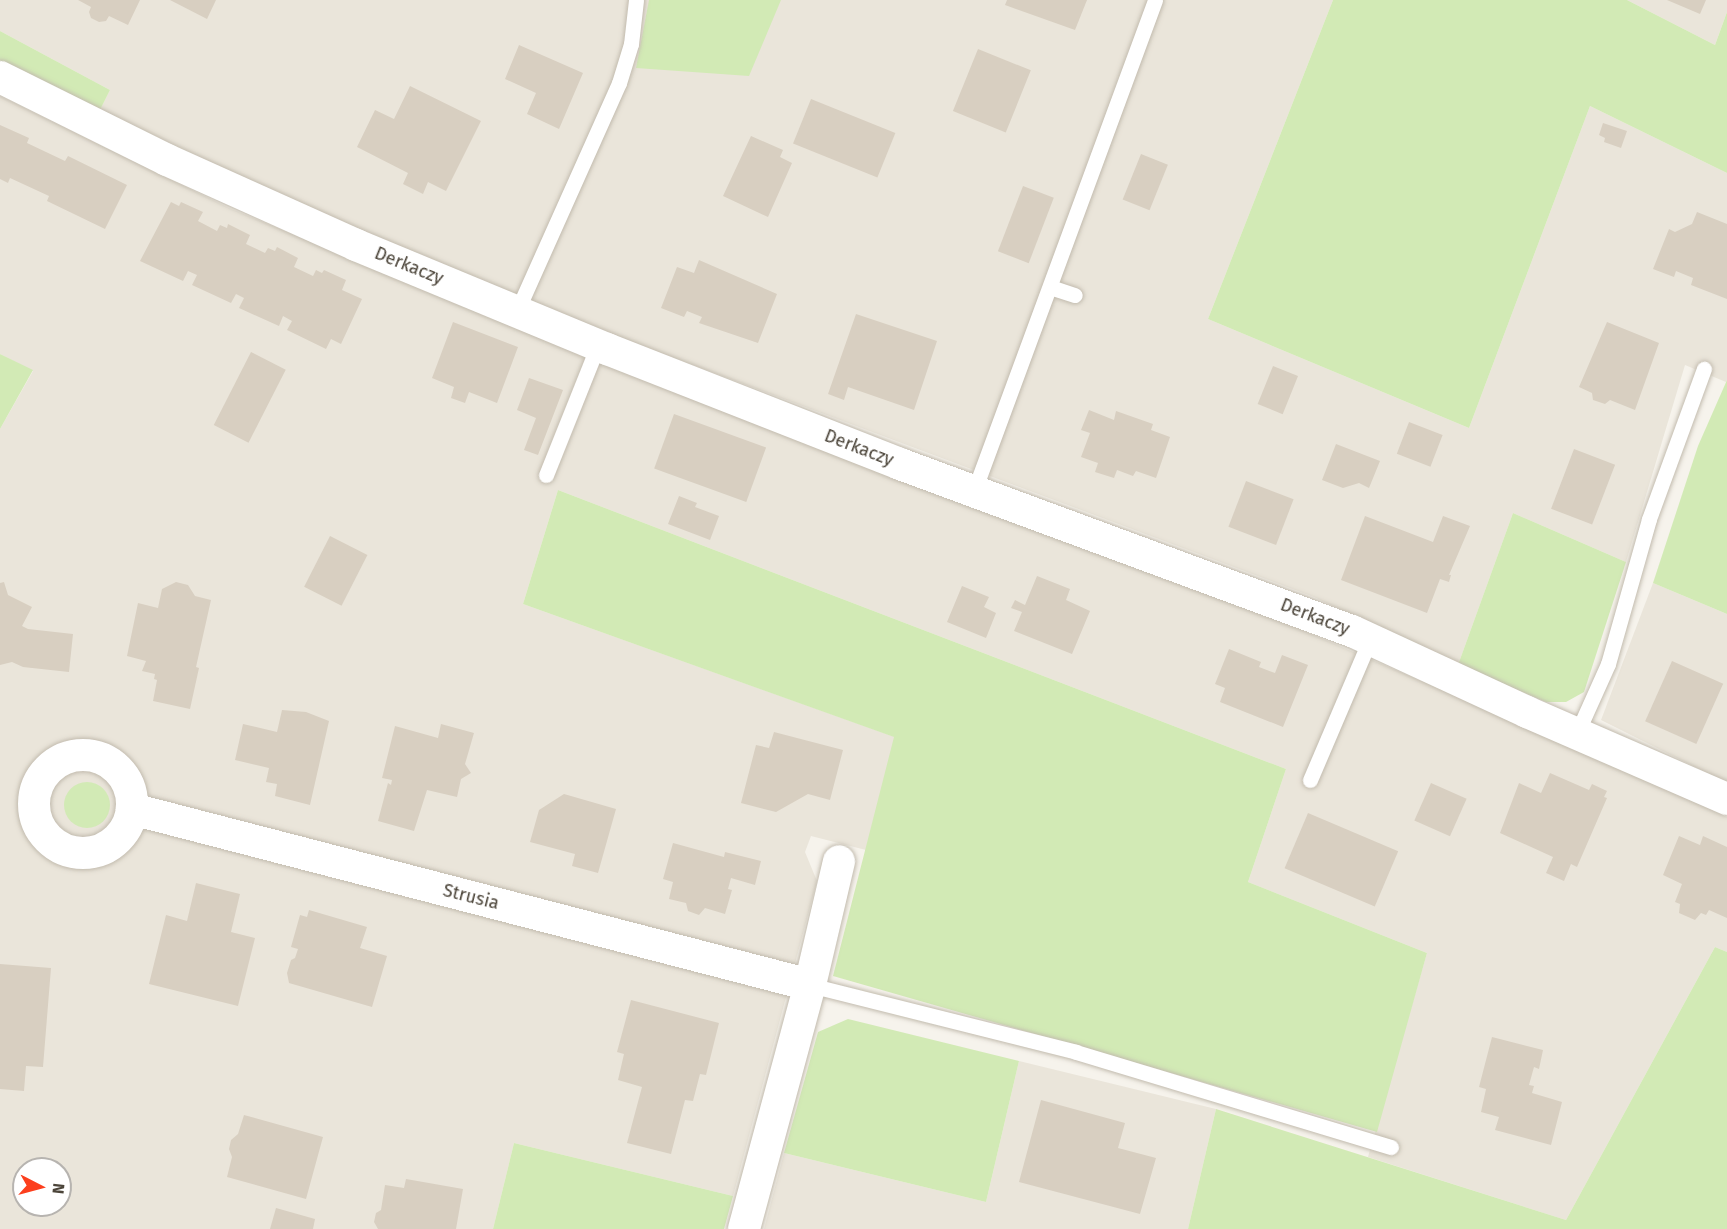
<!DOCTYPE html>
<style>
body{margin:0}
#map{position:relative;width:1727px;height:1229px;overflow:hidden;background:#f6f3ec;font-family:"Fira Sans",sans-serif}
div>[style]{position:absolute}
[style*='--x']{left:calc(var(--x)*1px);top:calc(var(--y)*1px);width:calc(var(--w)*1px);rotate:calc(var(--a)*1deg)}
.residential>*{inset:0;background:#eae5da}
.green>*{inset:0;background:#d2eab5}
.round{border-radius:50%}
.building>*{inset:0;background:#d8cfc1;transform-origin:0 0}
.roads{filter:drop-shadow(0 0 2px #c2bbae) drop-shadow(0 0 2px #c2bbae)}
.lane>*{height:15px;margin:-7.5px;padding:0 7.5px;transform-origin:7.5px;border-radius:7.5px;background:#fff}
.street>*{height:32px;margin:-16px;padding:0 16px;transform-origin:16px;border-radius:16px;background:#fff}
.street>.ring{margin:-16px;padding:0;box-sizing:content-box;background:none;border:32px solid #fff;border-radius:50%}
span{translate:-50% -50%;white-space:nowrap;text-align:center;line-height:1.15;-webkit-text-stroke:5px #fff;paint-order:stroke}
.street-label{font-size:18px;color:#4b4439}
.north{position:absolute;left:12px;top:1157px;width:60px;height:60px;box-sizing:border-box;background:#fff;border:2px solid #b7b4b0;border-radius:50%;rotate:96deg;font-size:16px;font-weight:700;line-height:24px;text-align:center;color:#4b4439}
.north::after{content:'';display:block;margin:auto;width:21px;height:27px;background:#fc3f1d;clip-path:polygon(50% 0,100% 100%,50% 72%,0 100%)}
</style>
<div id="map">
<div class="residential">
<div style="clip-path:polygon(0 0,1333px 0,1208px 319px,1469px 428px,1590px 106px,1727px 173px,1727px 380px,1726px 382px,1685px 365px,1626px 562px,1513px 513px,1458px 665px,1314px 597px,543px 309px,308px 208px,100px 110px,110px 90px,0 31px)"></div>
<div style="clip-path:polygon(1627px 0,1727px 0,1727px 12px,1715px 45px)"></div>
<div style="clip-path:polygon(evenodd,0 96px,229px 208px,618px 369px,1248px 607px,1520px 723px,1727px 817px,1727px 952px,1715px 947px,1566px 1220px,1368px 1157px,1427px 953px,1248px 882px,1286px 769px,558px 490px,523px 604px,895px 737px,866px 850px,811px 836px,805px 852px,817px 881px,733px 1196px,514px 1143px,493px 1229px,0 1229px,0 429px,33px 371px,0 354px,0 96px,24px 1169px,60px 1169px,60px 1205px,24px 1205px,24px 1169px)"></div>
<div style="clip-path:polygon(1653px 583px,1727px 614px,1727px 783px,1601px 720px)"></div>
<div style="clip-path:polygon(1019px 1061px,1216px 1109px,1188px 1229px,764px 1229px,784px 1153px,986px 1202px)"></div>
</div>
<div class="green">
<div style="clip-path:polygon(649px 0,781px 0,749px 76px,636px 68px)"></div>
<div style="clip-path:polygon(1333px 0,1627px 0,1715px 45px,1727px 12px,1727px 173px,1590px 106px,1469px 428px,1208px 319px)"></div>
<div style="clip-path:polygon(0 31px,110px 90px,100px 110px,0 63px)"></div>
<div style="clip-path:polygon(0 354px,33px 370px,0 429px)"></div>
<div style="clip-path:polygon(1727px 380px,1727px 614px,1653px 583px,1698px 446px)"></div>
<div style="clip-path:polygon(558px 490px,1286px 769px,1248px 882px,1427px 953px,1377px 1132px,833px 976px,894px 737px,523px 604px)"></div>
<div style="clip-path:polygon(1513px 513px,1626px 562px,1584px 692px,1566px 702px,1546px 702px,1458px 665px)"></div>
<div class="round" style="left:64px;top:782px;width:46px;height:46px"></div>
<div style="clip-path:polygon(1715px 947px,1727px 952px,1727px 1229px,1188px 1229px,1216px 1109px,1566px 1220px)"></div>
<div style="clip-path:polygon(848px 1019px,1019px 1061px,986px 1202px,784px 1153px,818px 1032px)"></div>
<div style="clip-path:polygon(514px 1143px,733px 1196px,724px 1229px,493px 1229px)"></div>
</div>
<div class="building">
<div style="clip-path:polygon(78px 0,140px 0,128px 25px,109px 16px,106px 21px,99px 22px,91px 18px,89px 12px,91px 7px)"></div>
<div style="clip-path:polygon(170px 0,216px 0,207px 19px)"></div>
<div style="clip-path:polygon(1007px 0,1087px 0,1075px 30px,1005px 5px)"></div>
<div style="clip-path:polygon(1667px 0,1706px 0,1700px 14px)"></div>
<div style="clip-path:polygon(519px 45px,583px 73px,559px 129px,527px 114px,536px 93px,505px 79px)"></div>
<div style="left:978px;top:49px;width:57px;height:67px;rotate:22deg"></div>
<div style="clip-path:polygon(410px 86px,481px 121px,446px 191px,428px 182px,423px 194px,403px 184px,408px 173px,357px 147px,375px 110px,394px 119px)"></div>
<div style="left:811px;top:99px;width:91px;height:48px;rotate:22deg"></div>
<div style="clip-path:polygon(1603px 123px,1627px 131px,1621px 148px,1604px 142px,1605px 138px,1599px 135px)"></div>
<div style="clip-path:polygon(0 125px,29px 138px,27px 143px,65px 161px,68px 156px,127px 185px,105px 229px,47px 201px,49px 196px,10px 178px,8px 183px,0 179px)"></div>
<div style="clip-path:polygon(751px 136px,783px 150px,780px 157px,792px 163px,768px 217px,723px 196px)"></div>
<div style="left:1141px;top:154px;width:29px;height:49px;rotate:22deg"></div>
<div style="left:1023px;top:186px;width:33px;height:70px;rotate:21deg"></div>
<div style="clip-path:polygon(171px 202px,179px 206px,181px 202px,203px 212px,198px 221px,217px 231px,220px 225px,227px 228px,228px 224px,250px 235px,246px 244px,265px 253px,268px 248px,275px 251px,277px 247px,298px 258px,294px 267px,313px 276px,316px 270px,322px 273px,324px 270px,346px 280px,342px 290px,362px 299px,341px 344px,331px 339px,326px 349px,287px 330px,292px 321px,283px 316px,279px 326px,239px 308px,244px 298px,236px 294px,231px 303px,192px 285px,197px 275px,188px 271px,183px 281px,140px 261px)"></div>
<div style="clip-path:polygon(1697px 212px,1727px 224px,1727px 299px,1691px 285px,1693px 278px,1676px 271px,1674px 277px,1653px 269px,1669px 229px,1675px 232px,1692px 224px)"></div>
<div style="clip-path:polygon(699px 260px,777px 294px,758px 343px,699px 323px,702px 317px,687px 311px,684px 317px,661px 308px,677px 267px,694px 273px)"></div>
<div style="clip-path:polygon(856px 314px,937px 341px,914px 410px,848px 387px,844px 400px,828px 394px)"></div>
<div style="clip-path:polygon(453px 322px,518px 347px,497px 403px,469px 392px,465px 403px,451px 398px,454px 387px,432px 378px)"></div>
<div style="clip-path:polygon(1607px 322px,1659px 343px,1635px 410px,1610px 400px,1605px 404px,1593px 400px,1592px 393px,1579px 387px)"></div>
<div style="left:251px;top:352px;width:39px;height:82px;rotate:27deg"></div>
<div style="left:1273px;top:366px;width:27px;height:41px;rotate:22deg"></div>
<div style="clip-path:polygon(529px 378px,563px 390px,538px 455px,524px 450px,536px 418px,517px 410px)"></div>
<div style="clip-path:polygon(1089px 410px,1114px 420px,1116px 411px,1153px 424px,1151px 430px,1170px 437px,1156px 478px,1136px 471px,1133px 476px,1117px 470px,1114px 478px,1095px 472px,1098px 463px,1081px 457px,1090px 433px,1081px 430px)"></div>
<div style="left:674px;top:414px;width:98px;height:58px;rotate:20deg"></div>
<div style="left:1409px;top:422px;width:36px;height:34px;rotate:21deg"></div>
<div style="clip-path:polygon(1336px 444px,1380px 461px,1369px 488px,1359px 483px,1343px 488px,1322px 480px)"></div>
<div style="left:1574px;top:449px;width:44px;height:64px;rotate:21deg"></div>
<div style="left:1246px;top:481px;width:51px;height:49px;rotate:21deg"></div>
<div style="clip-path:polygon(679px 496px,697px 503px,695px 507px,719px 516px,710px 540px,668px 524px)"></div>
<div style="clip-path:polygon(1365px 516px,1433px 542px,1443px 516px,1470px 526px,1449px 575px,1451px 575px,1449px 582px,1440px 579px,1427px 613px,1341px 580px)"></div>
<div style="left:330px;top:536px;width:42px;height:57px;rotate:27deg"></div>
<div style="clip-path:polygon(1037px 576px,1070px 589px,1066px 600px,1090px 611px,1072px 654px,1014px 631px,1022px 612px,1011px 608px,1015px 600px,1025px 605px)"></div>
<div style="clip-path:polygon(4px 582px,8px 595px,32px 607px,22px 626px,28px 629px,73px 634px,69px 672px,23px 667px,12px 662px,0 665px,0 583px)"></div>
<div style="clip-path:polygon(176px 582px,188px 585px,195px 596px,211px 600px,196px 667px,199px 668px,190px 709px,153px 701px,157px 680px,154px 679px,155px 674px,142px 671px,146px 661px,127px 656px,138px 603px,158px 608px,162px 589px)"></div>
<div style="clip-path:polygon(962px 586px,989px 597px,984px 607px,996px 613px,986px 638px,947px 622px)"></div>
<div style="clip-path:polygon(1229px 649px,1261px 662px,1259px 667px,1275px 673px,1282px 655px,1308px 665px,1283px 727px,1220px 702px,1225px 688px,1215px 684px)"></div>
<div style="left:1672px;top:661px;width:56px;height:66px;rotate:24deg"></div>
<div style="clip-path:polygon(282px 710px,306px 712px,329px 721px,310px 805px,275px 796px,277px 784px,266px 782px,269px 768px,235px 760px,243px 724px,277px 732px)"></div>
<div style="clip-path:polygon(441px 724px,474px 733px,465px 764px,471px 773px,461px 779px,457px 797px,427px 790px,414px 831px,378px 821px,388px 783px,391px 785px,392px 780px,382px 778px,395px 726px,438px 738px)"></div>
<div style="clip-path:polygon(774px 732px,843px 750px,830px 800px,808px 794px,776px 812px,741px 803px,756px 745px,769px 748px)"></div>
<div style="clip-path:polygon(1550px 773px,1589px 790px,1592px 784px,1607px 791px,1604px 797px,1607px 798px,1577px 867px,1571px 864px,1564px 881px,1546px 873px,1553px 857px,1500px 833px,1519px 783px,1541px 793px)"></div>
<div style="left:1431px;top:783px;width:39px;height:41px;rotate:24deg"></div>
<div style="clip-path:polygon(564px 794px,616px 809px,598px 873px,572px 866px,575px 854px,530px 842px,539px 810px)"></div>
<div style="left:1308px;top:813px;width:98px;height:60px;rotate:23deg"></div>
<div style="clip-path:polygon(1679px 836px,1700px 845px,1703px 836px,1727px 847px,1727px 918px,1709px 910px,1706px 915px,1701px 913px,1695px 920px,1679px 913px,1680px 904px,1675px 902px,1682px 884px,1663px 875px)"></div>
<div style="clip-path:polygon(673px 843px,724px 857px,725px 852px,761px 861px,755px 885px,731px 878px,728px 889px,732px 890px,725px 914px,705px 908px,699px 915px,688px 911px,686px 903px,669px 899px,673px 882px,663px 879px)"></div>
<div style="clip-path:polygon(196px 883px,240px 894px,231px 932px,255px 938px,238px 1006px,149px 984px,166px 915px,187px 921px)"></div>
<div style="clip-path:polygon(309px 910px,367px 927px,360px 948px,387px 956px,372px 1007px,289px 983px,287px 973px,291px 960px,295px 958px,298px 949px,291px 947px,300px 915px,307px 917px)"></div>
<div style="clip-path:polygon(0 964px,51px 968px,43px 1067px,26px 1066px,24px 1091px,0 1089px)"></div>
<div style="clip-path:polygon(631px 1000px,719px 1023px,706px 1075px,700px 1074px,693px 1101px,685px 1100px,671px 1154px,627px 1143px,642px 1087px,618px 1080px,624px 1054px,617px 1052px)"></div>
<div style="clip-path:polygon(1492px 1037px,1543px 1050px,1539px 1069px,1534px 1067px,1529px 1085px,1534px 1086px,1532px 1093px,1562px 1102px,1551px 1145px,1495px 1130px,1499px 1117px,1481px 1112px,1486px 1089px,1479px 1087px)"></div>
<div style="clip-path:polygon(1041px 1100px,1125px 1123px,1118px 1148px,1156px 1158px,1140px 1214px,1019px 1182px)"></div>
<div style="clip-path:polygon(244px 1115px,323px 1137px,306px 1199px,227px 1177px,232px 1157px,229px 1149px,231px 1140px,238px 1134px)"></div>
<div style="clip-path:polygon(406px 1179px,463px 1189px,456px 1229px,378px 1229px,374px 1222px,376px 1213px,381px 1210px,385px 1185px,404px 1188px)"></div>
<div style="clip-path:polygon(276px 1208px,315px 1219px,313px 1229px,270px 1229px)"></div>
</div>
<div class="roads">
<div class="lane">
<div style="--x:1050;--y:287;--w:26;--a:18"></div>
<div style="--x:517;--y:311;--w:250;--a:-65.9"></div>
<div style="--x:619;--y:83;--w:41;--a:-72.9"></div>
<div style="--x:631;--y:44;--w:44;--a:-83.5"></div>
<div style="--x:546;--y:475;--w:140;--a:-68.2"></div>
<div style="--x:974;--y:491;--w:523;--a:-69.76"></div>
<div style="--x:1577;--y:733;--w:76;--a:-65.8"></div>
<div style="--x:1608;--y:664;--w:151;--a:-74.2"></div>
<div style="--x:1649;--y:519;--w:160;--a:-69.9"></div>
<div style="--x:1310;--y:780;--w:153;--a:-66.9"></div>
<div style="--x:810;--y:985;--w:274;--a:14.1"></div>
<div style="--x:1076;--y:1052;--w:329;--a:16.8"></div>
</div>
<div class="street">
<div style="--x:0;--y:77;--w:186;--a:26.4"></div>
<div style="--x:167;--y:160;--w:207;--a:24.2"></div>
<div style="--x:356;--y:245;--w:272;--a:22.5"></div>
<div style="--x:607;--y:349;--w:315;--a:21.4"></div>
<div style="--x:900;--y:464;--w:482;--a:20.3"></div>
<div style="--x:1352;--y:631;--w:193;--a:24.8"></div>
<div style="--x:1527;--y:712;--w:218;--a:23.5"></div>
<div class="ring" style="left:34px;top:755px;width:66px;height:66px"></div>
<div style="--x:132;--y:809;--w:700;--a:14.55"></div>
<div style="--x:744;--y:1229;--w:253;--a:-74.9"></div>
<div style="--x:810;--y:985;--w:127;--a:-76.8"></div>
</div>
</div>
<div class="street-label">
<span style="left:409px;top:266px;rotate:22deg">Derkaczy</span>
<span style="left:859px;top:448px;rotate:21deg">Derkaczy</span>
<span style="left:1315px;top:617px;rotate:21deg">Derkaczy</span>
<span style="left:471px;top:897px;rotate:14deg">Strusia</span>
</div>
<div class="north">N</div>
</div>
